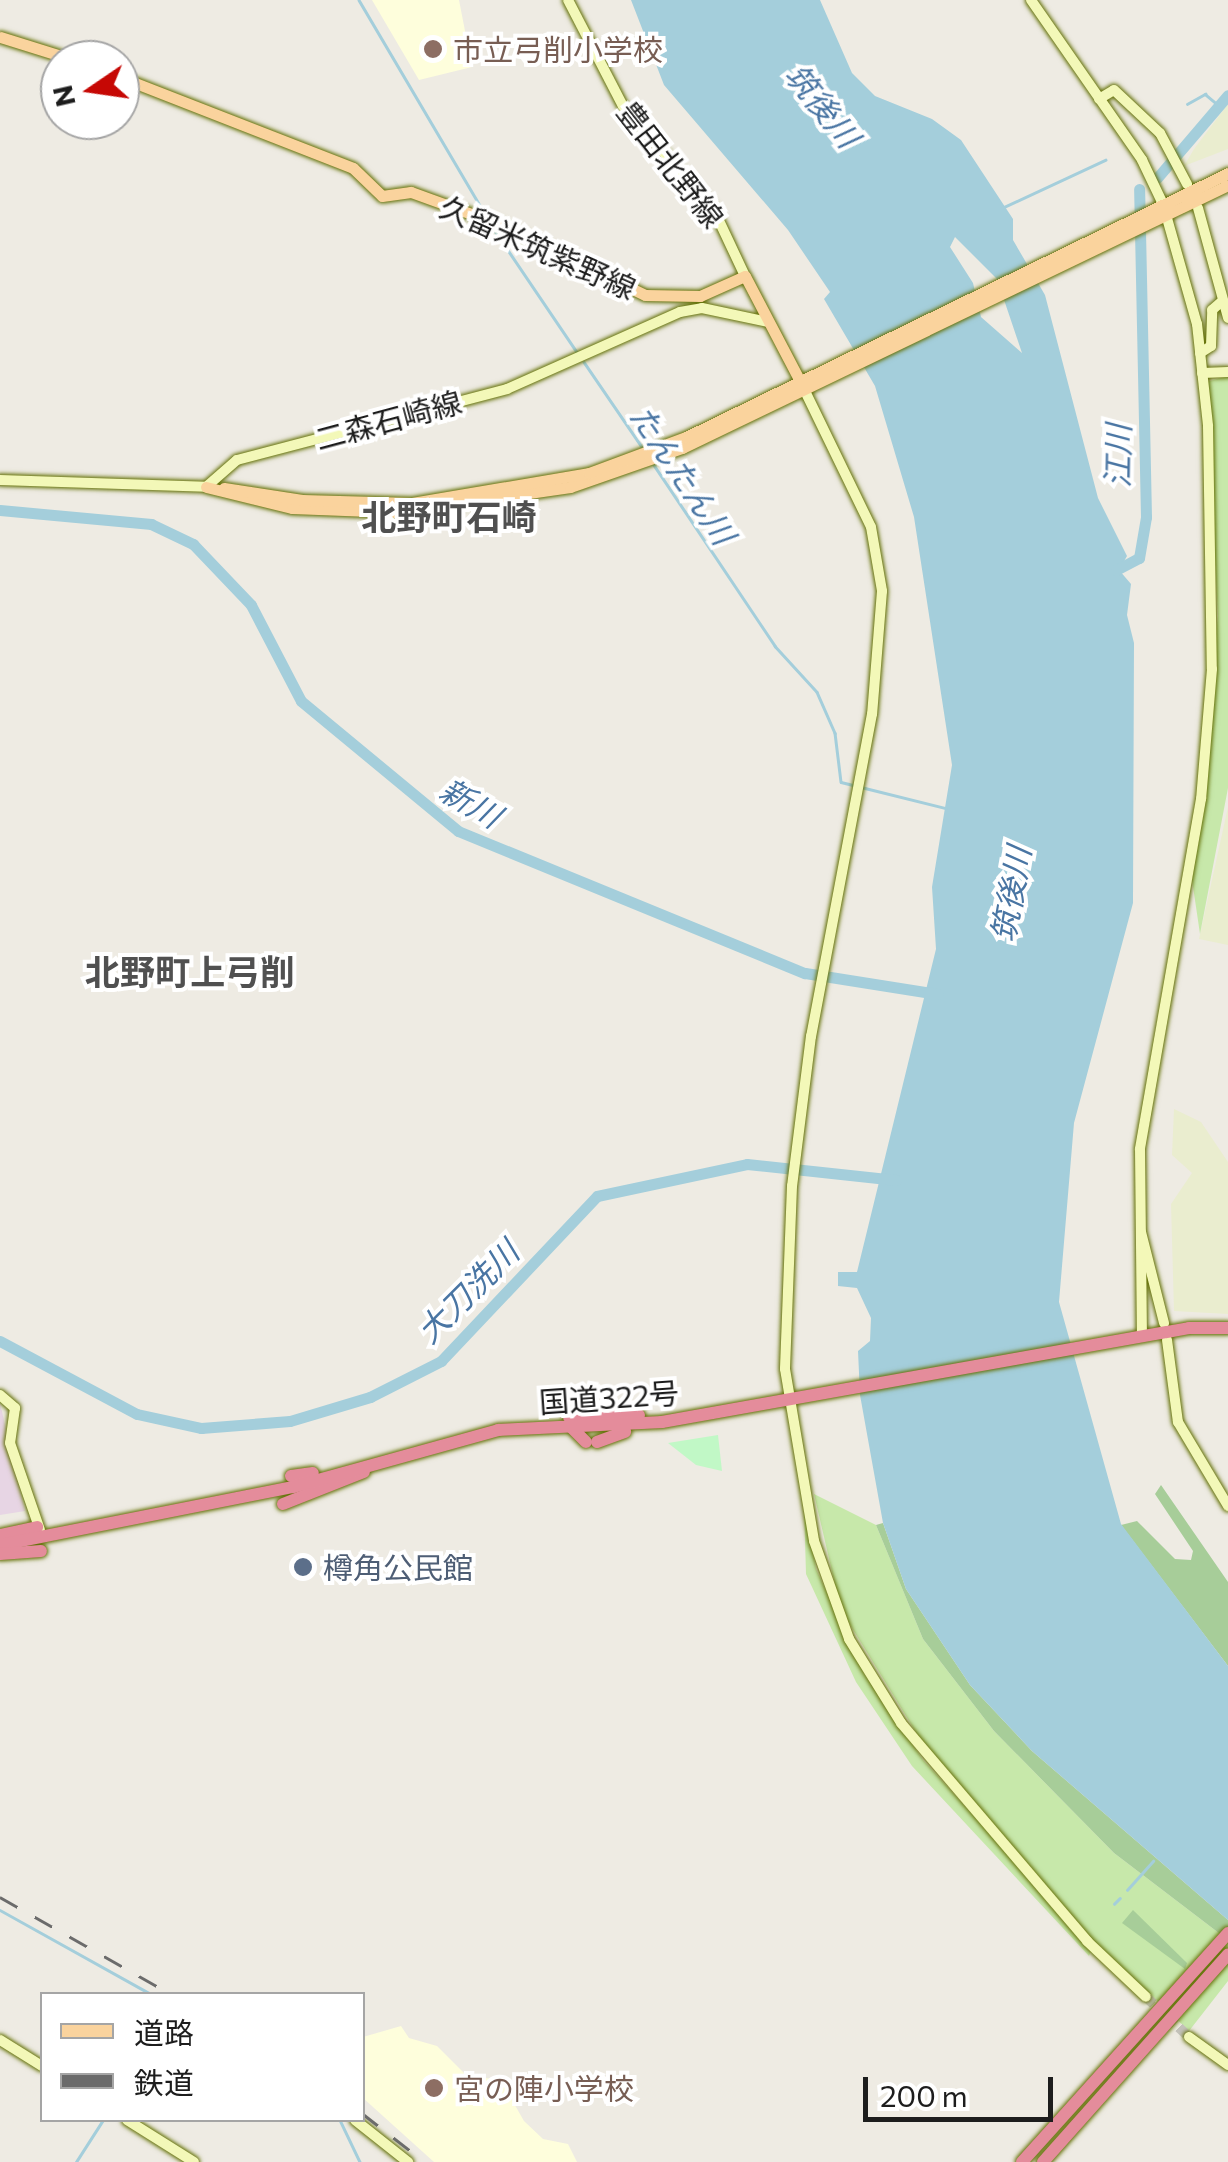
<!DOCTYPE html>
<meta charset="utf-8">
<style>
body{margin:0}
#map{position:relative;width:1228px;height:2162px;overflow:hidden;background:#eeebe3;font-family:Commissioner,"Noto Sans JP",sans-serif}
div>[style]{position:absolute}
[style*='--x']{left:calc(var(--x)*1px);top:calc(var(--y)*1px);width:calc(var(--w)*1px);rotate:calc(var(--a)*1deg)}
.industrial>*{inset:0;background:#e7d5e4}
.education>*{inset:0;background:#fefedc}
.farmland>*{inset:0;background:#eaedcf}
.grass>*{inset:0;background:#c7e8aa}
.forest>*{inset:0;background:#a7cd99}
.park>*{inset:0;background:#c1f8c6}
.water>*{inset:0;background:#a4cedb}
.stream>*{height:2.5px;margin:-1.25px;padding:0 1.25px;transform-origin:1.25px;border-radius:1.25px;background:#a4cedb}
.river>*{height:11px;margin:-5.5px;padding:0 5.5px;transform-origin:5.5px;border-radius:5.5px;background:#a4cedb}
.secondary-tunnel>*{height:10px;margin-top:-5px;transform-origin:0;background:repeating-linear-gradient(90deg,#c4c2bb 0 10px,transparent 0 15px)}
.roads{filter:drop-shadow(0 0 2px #647107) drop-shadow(0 0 2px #647107)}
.secondary>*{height:10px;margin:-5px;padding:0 5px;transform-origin:5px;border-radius:5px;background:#f3f8b8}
.primary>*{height:11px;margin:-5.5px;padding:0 5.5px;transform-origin:5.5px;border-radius:5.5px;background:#fad39d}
.highway>*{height:12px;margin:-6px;padding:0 6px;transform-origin:6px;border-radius:6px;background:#e48c9b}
.rail>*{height:2.5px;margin-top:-1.25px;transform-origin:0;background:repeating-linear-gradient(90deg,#6b6b6b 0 20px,transparent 0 40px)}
.dots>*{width:28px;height:28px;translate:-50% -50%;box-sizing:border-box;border:5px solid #fff;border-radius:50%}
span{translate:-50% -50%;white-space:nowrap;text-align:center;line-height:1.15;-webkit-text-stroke:8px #fff;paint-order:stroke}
.education-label{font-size:30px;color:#785e54}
.left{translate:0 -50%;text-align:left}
.street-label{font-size:30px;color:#1d1d1d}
.service-label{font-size:30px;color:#4e5e75}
.water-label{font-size:32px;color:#4975a3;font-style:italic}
.quarter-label{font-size:35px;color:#505050;font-weight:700}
.legend{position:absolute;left:40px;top:1992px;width:325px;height:130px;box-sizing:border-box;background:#fff;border:2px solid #a5a5a5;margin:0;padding:12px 18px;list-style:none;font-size:30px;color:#1d1d1d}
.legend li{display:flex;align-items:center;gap:20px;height:50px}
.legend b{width:50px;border:2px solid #a5a5a5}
.north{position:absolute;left:40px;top:40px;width:100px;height:100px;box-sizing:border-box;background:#fff;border:2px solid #a5a5a5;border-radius:50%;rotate:257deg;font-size:28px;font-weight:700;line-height:40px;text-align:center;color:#1d1d1d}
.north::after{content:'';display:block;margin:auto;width:35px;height:45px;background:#c60804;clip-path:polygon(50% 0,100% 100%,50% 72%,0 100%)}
.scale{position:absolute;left:863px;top:2077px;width:190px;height:45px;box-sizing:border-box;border:5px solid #1d1d1d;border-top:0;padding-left:12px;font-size:30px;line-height:35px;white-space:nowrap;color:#1d1d1d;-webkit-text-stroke:8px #fff;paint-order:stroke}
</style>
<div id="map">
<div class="industrial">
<div style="clip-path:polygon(0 1403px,25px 1511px,0 1515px)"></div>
</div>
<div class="education">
<div style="clip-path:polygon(372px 0,459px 0,472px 67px,419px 80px)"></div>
<div style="clip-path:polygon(401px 2026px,409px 2038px,437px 2046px,468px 2077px,500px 2079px,524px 2121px,543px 2139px,568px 2144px,577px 2162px,434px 2162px,363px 2098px,363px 2037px)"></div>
</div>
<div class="farmland">
<div style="clip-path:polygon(1228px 104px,1228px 149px,1184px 166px,1194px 149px)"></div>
<div style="clip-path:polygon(1228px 807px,1228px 945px,1199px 939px)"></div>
<div style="clip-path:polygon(1174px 1109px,1201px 1122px,1228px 1162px,1228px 1314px,1174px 1311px,1171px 1204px,1192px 1173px,1172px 1155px)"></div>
</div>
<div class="grass">
<div style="clip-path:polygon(1228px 376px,1228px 788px,1200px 934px,1191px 873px,1218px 616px,1206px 382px)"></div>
<div style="clip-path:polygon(814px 1494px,876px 1525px,923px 1639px,994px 1731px,1114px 1853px,1228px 1940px,1228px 1981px,1189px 2031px,1091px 1938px,930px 1755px,841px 1610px)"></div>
<div style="clip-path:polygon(804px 1505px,816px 1569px,864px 1674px,923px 1760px,1028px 1876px,1091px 1951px,1089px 1956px,912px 1766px,856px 1682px,806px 1574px)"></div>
</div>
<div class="forest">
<div style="clip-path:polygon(1161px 1485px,1228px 1582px,1228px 1666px,1121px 1525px,1137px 1521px,1175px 1559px,1191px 1560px,1193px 1551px,1155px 1494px)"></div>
<div style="clip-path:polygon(883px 1523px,906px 1589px,970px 1685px,1032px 1751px,1228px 1920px,1228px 1940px,1114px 1853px,994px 1731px,923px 1639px,876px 1525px)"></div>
<div style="clip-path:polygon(1133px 1910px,1187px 1963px,1185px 1969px,1122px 1923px)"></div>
</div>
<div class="park">
<div style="clip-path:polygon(718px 1435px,722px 1471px,696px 1465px,668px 1443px)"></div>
</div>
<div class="water">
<div style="clip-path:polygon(evenodd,631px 0,820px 0,852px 73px,875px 96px,932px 119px,961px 140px,1013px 219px,1013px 240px,1045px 295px,1098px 498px,1127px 556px,1119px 570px,1131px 584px,1127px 615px,1134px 643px,1133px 903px,1074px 1123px,1059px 1302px,1121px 1524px,1228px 1666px,1228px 1920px,1032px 1751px,970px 1685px,906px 1589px,883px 1523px,860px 1395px,858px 1351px,870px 1341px,871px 1318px,857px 1288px,838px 1286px,838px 1272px,857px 1272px,936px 949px,932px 887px,952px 765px,914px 517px,875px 386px,824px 299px,830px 292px,788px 230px,664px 85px,631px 0,955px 237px,997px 279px,1022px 353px,981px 317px,973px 283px,950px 247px,955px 237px)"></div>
</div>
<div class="stream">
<div style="--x:359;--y:0;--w:248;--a:59.5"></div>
<div style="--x:1187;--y:104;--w:21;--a:-29"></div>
<div style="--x:1205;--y:94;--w:17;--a:40"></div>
<div style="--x:1002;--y:208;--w:114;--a:-25"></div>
<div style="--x:491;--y:225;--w:157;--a:55.9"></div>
<div style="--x:584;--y:362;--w:107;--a:55.7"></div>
<div style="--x:654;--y:465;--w:218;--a:56.2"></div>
<div style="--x:775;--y:646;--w:62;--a:47.6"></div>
<div style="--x:817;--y:692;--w:45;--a:66.3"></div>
<div style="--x:835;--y:733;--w:49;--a:83"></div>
<div style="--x:841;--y:782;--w:12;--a:14"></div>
<div style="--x:861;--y:787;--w:87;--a:14"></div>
<div style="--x:1127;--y:1890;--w:39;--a:-48"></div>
<div style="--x:1114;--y:1904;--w:8;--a:-45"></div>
<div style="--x:0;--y:1910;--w:173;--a:29.1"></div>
<div style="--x:340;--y:2120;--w:47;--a:64.5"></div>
<div style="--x:76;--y:2162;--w:50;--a:-57.3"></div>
</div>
<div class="river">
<div style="--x:1157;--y:178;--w:109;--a:-49.5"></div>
<div style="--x:0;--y:510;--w:152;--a:5.3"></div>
<div style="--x:151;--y:524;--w:47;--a:25.5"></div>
<div style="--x:193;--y:544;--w:84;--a:46.4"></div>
<div style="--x:251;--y:605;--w:108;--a:62.5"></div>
<div style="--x:301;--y:701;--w:204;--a:39.6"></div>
<div style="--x:458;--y:831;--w:375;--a:22.3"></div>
<div style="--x:805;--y:973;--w:134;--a:9"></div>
<div style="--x:1116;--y:570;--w:26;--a:-28"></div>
<div style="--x:1139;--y:558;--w:42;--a:-80.3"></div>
<div style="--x:1146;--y:517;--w:328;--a:-91.2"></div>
<div style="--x:0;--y:1341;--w:155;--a:28.1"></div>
<div style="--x:137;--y:1414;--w:66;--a:12.3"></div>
<div style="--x:201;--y:1428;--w:89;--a:-4.5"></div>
<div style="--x:290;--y:1421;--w:84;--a:-16.7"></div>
<div style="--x:370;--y:1397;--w:80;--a:-26.9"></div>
<div style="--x:441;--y:1361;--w:227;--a:-46.6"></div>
<div style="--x:597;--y:1196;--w:153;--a:-12"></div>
<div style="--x:747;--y:1164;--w:150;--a:6.1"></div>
</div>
<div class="secondary-tunnel">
<div style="--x:1146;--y:1997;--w:59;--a:42.9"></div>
</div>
<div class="roads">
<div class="secondary">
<div style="--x:568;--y:0;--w:119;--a:62.6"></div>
<div style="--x:623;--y:106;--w:138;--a:48.8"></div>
<div style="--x:714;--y:210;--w:73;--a:64.8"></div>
<div style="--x:1031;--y:0;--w:195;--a:55.2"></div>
<div style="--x:1142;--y:160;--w:49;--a:64.5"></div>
<div style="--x:1163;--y:204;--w:125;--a:74.2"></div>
<div style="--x:1197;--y:324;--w:103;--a:83.8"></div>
<div style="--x:1208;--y:426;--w:243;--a:89.1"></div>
<div style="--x:1212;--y:669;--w:130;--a:94.8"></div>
<div style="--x:1201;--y:799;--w:355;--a:99.9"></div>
<div style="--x:1140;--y:1149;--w:187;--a:89.4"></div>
<div style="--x:1099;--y:99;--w:17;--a:-31"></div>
<div style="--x:1114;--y:90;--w:63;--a:43.1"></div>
<div style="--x:1160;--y:133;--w:58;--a:62.1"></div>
<div style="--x:1198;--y:208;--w:114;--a:74.7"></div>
<div style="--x:1200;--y:353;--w:13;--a:-32"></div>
<div style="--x:1211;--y:346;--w:36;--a:-88"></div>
<div style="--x:1212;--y:310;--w:11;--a:-41"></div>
<div style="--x:1202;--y:373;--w:26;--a:-2"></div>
<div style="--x:804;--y:389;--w:153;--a:64.1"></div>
<div style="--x:871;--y:527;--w:65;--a:80.2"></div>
<div style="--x:882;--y:591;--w:123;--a:94.6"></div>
<div style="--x:872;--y:714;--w:328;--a:100.7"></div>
<div style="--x:811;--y:1036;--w:151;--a:97.2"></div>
<div style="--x:792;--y:1186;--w:183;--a:92.2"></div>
<div style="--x:785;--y:1369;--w:174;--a:80.4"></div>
<div style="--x:814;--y:1541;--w:104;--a:70.3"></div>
<div style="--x:849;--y:1639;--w:99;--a:58.2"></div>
<div style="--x:901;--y:1723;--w:287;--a:49.5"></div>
<div style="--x:1087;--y:1941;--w:81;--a:43.5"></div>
<div style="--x:0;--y:480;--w:206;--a:1.9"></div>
<div style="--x:206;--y:487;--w:41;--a:-41.1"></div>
<div style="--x:237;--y:460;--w:279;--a:-14.7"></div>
<div style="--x:507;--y:389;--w:189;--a:-24"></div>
<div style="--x:680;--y:312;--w:22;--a:-10"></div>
<div style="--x:702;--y:308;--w:67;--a:12"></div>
<div style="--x:1141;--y:1232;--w:94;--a:75.8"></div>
<div style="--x:1167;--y:1340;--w:83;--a:82.4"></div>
<div style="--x:1178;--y:1422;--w:98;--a:59.2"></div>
<div style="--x:0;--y:1395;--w:20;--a:41"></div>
<div style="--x:15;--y:1408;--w:35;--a:98"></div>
<div style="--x:10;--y:1443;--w:92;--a:71"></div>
<div style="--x:1189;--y:2037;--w:48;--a:35.7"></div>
<div style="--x:0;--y:2040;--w:49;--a:31.8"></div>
<div style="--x:127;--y:2120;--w:79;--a:32.1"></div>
<div style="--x:355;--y:2120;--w:68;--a:38.4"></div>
</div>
<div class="primary">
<div style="--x:0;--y:37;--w:77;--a:17.3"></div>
<div style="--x:120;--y:77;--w:250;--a:21.3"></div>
<div style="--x:353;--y:168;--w:40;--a:44"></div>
<div style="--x:382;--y:196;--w:29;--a:-8"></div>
<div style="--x:411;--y:192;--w:90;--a:20"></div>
<div style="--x:496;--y:223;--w:165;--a:25.8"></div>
<div style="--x:645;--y:295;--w:55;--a:1"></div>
<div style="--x:700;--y:296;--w:49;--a:-24"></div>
<div style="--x:745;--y:276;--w:123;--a:62.4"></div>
<div style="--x:206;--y:487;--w:89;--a:13.7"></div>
<div style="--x:292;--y:508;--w:105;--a:2.2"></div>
<div style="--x:397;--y:512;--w:175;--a:-8.2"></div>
<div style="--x:570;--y:487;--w:119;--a:-19.2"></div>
<div style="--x:682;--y:448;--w:606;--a:-25.72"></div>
<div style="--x:224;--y:488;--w:79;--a:8.7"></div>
<div style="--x:302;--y:500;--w:110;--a:1.6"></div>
<div style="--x:412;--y:503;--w:180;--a:-9.6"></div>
<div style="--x:589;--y:473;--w:103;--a:-20.4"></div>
<div style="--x:686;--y:437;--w:603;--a:-25.97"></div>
</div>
<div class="highway">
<div style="--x:569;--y:1417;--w:70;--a:-1.6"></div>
<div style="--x:569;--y:1425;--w:24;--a:45"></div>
<div style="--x:597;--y:1442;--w:30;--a:-20"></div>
<div style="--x:291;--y:1476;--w:22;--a:-8"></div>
<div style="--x:283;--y:1504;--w:87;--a:-21.6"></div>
<div style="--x:0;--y:1535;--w:38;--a:-12"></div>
<div style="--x:0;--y:1545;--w:299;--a:-11.2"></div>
<div style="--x:293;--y:1487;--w:213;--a:-15.5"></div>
<div style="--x:498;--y:1430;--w:164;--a:-2.8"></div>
<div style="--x:662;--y:1422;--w:535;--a:-10.11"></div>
<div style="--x:1189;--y:1328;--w:39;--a:0"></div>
<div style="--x:0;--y:1554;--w:41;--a:-4.2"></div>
<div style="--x:1022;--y:2162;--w:308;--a:-48"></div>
<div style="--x:1043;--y:2162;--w:278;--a:-48.3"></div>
</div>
</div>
<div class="rail">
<div style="--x:0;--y:1897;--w:197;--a:29.6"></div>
<div style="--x:362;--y:2113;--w:80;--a:37.9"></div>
</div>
<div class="dots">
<div style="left:433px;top:49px;background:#8d6e63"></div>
<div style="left:303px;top:1567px;background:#5c6f8a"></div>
<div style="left:434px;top:2088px;background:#8d6e63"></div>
</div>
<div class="education-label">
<span class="left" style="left:453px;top:49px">市立弓削小学校</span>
<span class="left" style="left:454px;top:2088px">宮の陣小学校</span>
</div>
<div class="street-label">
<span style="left:671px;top:164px;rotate:52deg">豊田北野線</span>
<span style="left:538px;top:247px;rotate:24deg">久留米筑紫野線</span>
<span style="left:388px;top:420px;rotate:-15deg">二森石崎線</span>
<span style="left:609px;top:1397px;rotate:-4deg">国道322号</span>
</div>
<div class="service-label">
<span class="left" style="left:323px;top:1567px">樽角公民館</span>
</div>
<div class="water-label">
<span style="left:823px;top:105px;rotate:51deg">筑後川</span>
<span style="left:1117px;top:456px;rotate:-89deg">江川</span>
<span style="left:683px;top:474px;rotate:56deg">たんたん川</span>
<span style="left:471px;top:802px;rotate:30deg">新川</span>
<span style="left:1010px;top:894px;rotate:-80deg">筑後川</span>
<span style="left:467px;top:1291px;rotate:-45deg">大刀洗川</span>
</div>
<div class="quarter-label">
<span style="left:449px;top:516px">北野町石崎</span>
<span style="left:190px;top:971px">北野町上弓削</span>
</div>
<ul class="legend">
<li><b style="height:12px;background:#fad39d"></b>道路</li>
<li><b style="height:12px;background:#6b6b6b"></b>鉄道</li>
</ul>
<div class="north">N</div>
<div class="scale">200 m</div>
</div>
